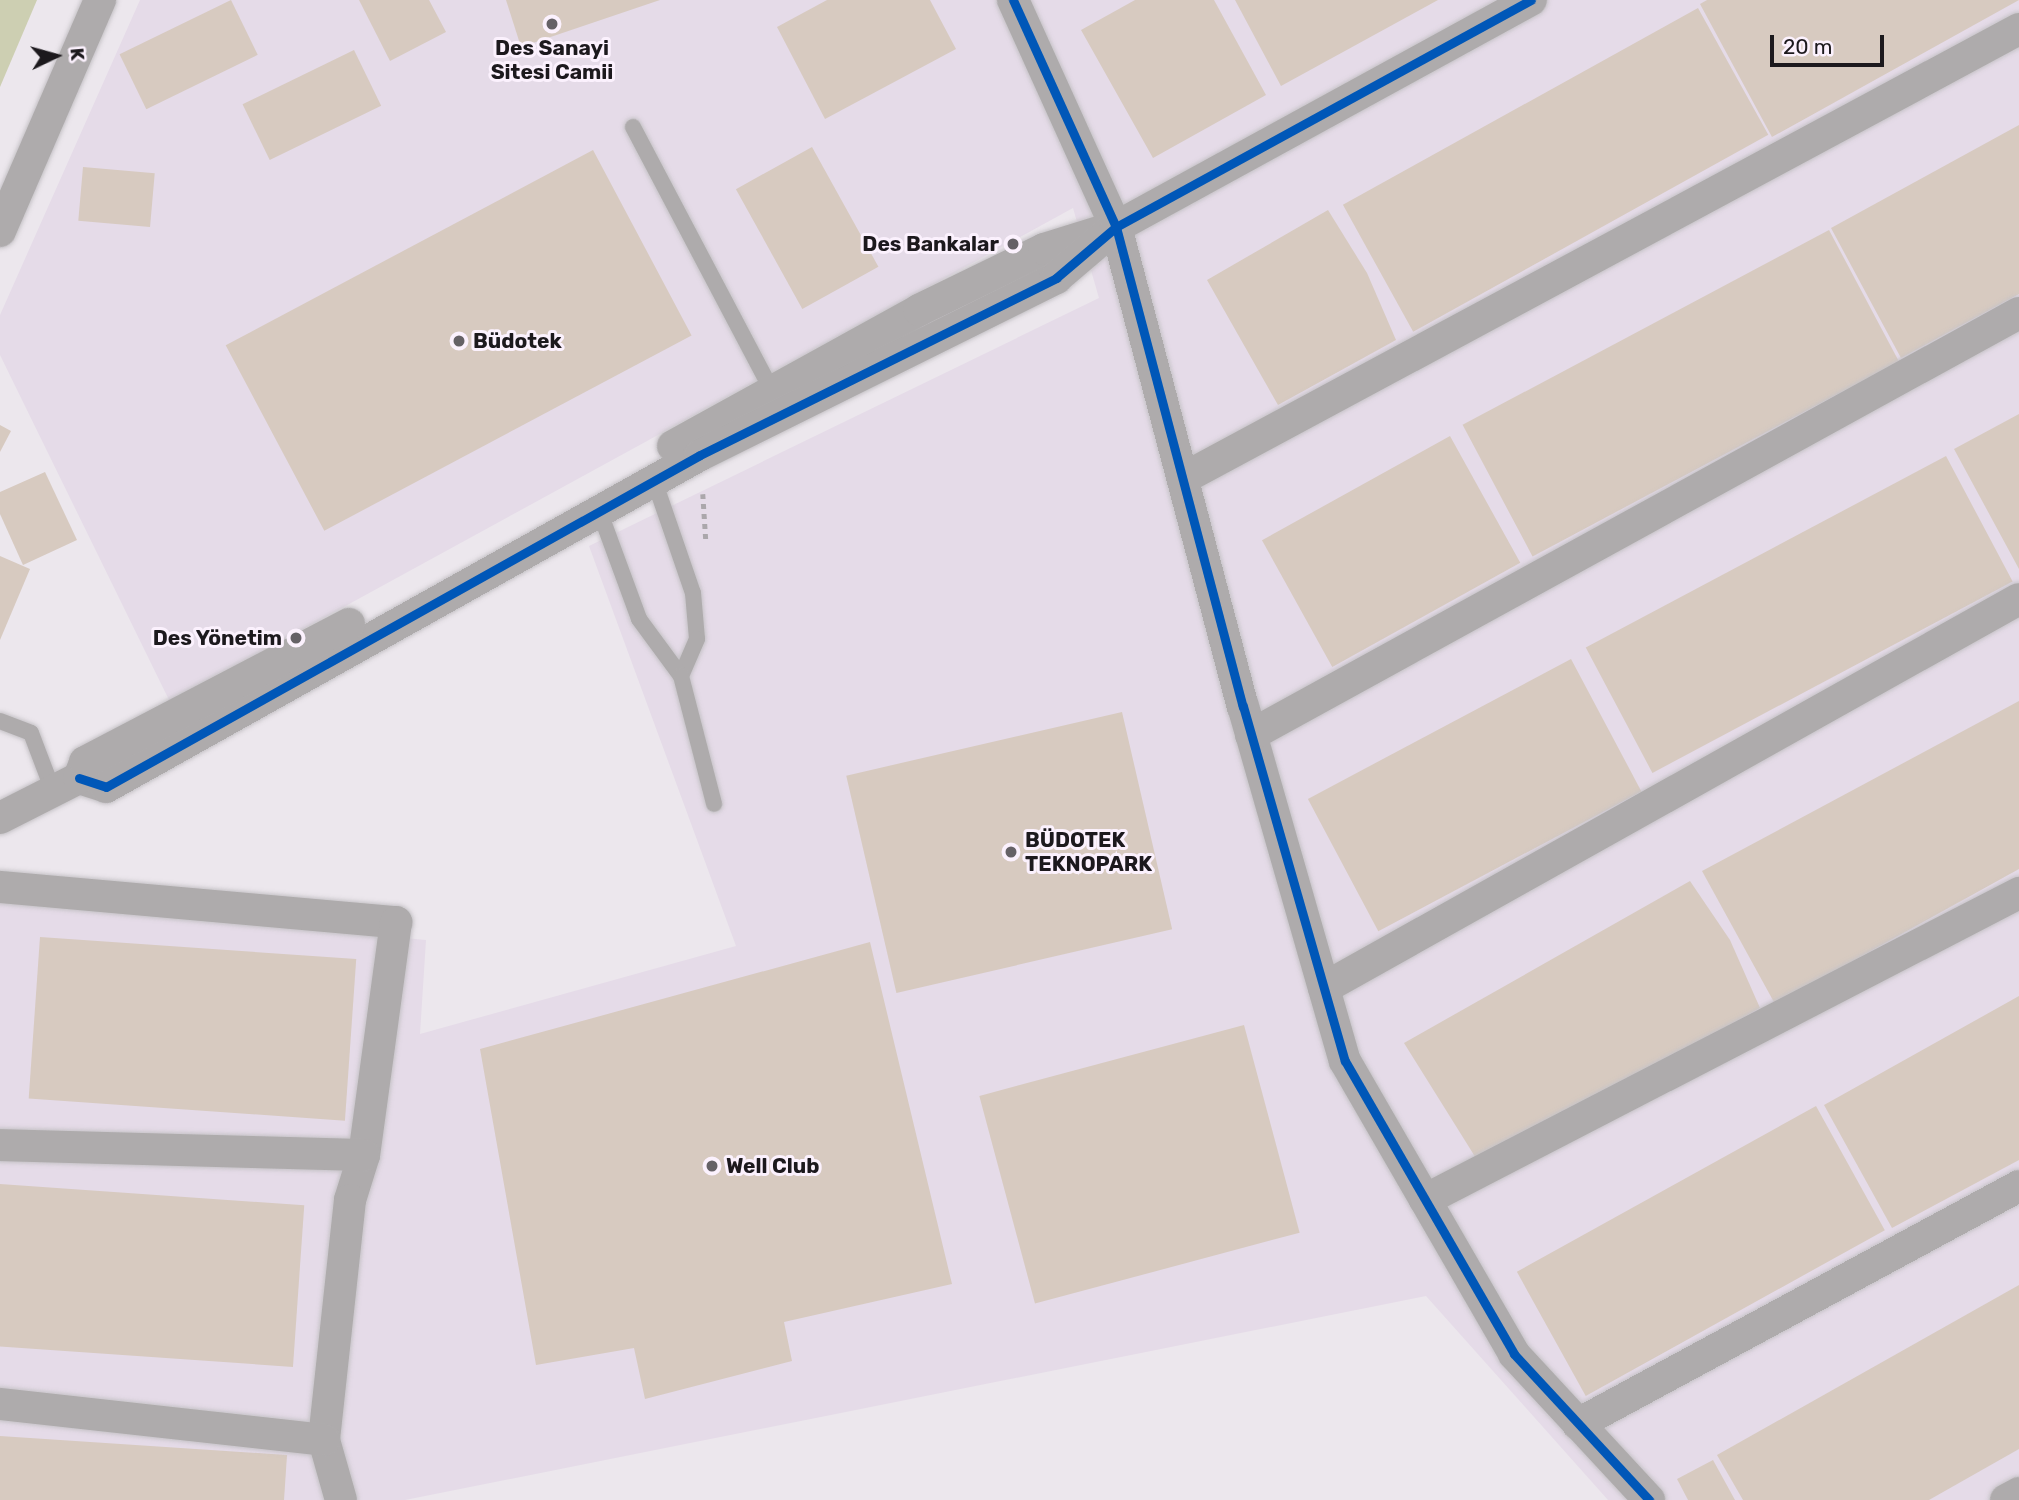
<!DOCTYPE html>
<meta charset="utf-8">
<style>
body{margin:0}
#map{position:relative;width:2019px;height:1500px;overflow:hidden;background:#ece7ed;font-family:Rubik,sans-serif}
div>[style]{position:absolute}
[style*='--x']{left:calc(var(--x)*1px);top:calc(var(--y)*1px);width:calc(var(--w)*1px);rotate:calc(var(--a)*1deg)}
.built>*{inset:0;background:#e5dbe8}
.green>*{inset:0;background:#cdcfb2}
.building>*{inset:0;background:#d7cac0;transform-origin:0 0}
.path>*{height:4.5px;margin-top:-2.25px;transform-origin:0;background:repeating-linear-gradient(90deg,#aba7ab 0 5px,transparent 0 10px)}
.roads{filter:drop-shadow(0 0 2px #c6c3c7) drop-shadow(0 0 2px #c6c3c7)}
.service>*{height:16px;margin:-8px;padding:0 8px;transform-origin:8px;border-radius:8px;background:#aeabac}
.minor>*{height:32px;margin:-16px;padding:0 16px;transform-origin:16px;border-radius:16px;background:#aeabac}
.cycleway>*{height:9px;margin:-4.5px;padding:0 4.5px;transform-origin:4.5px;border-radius:4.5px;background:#0057b8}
.dots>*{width:19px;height:19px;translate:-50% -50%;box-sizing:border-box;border:4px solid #fbf1fd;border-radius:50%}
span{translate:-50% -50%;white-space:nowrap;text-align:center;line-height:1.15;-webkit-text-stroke:6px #fbf1fd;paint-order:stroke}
.poi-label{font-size:21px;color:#1c191d;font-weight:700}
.right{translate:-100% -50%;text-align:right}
.left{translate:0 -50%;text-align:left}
.north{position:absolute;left:21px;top:21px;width:70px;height:70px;-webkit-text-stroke:5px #fbf1fd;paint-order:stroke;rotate:85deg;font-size:19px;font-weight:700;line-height:28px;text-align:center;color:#1c191d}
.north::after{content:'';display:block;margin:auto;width:24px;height:32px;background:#1c191d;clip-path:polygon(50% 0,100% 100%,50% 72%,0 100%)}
.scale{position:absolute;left:1770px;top:35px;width:114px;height:32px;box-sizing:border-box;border:4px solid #1c191d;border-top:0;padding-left:9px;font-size:21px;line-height:24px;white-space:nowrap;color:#1c191d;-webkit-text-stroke:5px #fbf1fd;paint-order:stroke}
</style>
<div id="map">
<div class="built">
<div style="clip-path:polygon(140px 0,2019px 0,2019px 1500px,1608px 1500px,1426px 1296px,405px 1500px,0 1500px,0 900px,426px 940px,420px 1034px,736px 946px,589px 546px,1099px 298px,1073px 208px,170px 702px,0 355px,0 315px)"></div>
</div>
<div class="green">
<div style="clip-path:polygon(0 0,37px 0,0 87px)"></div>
</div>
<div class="building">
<div style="left:231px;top:0;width:61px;height:124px;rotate:64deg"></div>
<div style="clip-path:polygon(359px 0,429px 0,446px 32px,390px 61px)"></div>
<div style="clip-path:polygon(506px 0,660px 0,521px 47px)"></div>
<div style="clip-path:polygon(827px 0,930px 0,956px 49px,825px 119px,777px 27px)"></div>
<div style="clip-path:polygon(1135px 0,1214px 0,1266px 95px,1153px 158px,1081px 30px)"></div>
<div style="clip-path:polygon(1235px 0,1438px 0,1281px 86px)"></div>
<div style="clip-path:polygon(1707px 0,2019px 0,1772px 137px,1700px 4px)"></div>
<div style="left:1698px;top:8px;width:145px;height:406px;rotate:61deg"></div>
<div style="left:354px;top:50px;width:62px;height:124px;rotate:64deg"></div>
<div style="clip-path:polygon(2019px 125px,2019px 294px,1901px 358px,1831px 228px)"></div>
<div style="left:812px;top:147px;width:137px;height:87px;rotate:61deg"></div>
<div style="left:593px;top:150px;width:210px;height:416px;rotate:62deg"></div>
<div style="left:83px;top:167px;width:72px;height:54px;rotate:5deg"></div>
<div style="clip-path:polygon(1328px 210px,1367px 273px,1396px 340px,1278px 405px,1207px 280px)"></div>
<div style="left:1829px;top:230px;width:149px;height:415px;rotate:62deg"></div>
<div style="clip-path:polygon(2019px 414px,2019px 569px,1954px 449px)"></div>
<div style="clip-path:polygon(0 425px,11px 431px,0 452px)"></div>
<div style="left:1450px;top:436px;width:145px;height:215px;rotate:61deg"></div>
<div style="left:1946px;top:456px;width:142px;height:408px;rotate:62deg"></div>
<div style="clip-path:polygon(45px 472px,77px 540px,23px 565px,0 514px,0 492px)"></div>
<div style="clip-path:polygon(0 556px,30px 569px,0 640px)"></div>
<div style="left:1571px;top:659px;width:150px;height:298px;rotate:62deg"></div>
<div style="clip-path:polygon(2019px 701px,2019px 869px,1775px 1004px,1702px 871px)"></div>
<div style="left:1122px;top:712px;width:223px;height:283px;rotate:77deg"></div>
<div style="clip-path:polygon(1690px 881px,1730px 940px,1760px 1008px,1479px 1163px,1404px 1043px)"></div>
<div style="left:40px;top:937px;width:317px;height:162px;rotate:4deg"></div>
<div style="clip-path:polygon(870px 942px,952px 1284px,784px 1322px,792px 1361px,645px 1399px,634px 1348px,536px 1365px,480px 1049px)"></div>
<div style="clip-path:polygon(2019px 996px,2019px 1160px,1892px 1228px,1824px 1105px)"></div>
<div style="left:1244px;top:1025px;width:215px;height:274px;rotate:75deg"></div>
<div style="left:1816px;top:1106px;width:142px;height:342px;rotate:61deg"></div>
<div style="left:0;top:1184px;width:305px;height:162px;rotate:4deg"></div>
<div style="clip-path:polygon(2019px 1285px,2019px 1449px,1929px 1500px,1743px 1500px,1717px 1455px)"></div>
<div style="clip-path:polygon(0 1436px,287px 1455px,284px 1500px,0 1500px)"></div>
<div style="clip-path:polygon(1713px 1460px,1735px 1500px,1688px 1500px,1677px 1479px)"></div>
</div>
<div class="path">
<div style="--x:703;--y:494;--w:47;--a:86.3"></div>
</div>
<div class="roads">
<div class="service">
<div style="--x:633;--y:127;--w:298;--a:62.2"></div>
<div style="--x:654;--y:480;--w:120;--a:71"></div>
<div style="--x:693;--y:593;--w:46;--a:85"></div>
<div style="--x:697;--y:639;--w:40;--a:113.4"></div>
<div style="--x:599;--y:510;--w:116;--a:69.8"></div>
<div style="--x:639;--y:619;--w:71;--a:53.6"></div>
<div style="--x:681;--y:676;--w:132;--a:75.5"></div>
<div style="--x:0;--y:721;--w:33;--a:21"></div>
<div style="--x:31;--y:733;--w:62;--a:69.2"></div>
</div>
<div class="minor">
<div style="--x:1013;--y:0;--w:249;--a:65.6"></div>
<div style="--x:1116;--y:227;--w:496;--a:75.2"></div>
<div style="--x:1243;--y:706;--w:369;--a:74"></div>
<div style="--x:1345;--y:1061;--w:338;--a:60"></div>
<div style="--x:1514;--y:1354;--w:199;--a:47.2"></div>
<div style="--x:0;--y:231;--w:252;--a:-66.6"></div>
<div style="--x:673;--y:446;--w:281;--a:-28.9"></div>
<div style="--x:919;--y:310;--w:139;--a:-26"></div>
<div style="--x:1044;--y:249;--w:64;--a:-17.3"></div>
<div style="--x:1184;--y:478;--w:948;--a:-28.27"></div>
<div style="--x:1251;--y:735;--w:876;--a:-28.79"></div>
<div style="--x:79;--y:778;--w:28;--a:18"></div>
<div style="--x:106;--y:787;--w:680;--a:-29.2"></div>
<div style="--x:700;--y:455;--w:398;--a:-26.4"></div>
<div style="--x:1056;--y:278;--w:79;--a:-40.4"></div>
<div style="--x:1116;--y:227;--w:473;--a:-28.7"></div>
<div style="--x:0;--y:818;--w:89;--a:-26.9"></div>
<div style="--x:79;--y:778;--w:17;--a:-69"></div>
<div style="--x:85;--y:762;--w:298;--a:-27.6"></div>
<div style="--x:0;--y:887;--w:398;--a:5.1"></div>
<div style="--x:396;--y:922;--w:235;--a:97.8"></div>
<div style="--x:364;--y:1155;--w:47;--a:107.3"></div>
<div style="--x:350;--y:1200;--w:241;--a:96.2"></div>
<div style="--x:324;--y:1440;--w:62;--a:74.2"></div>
<div style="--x:1324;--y:988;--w:796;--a:-29.24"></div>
<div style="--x:0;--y:1145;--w:364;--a:1.6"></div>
<div style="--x:1425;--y:1200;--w:669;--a:-27.33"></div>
<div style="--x:0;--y:1404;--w:326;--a:6.3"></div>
<div style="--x:1578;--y:1424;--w:501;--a:-28.35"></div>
<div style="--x:2006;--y:1500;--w:15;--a:-28"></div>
</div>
</div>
<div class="cycleway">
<div style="--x:1013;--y:0;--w:249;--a:65.6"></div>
<div style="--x:1116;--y:227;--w:496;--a:75.2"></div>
<div style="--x:1243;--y:706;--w:369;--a:74"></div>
<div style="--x:1345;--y:1061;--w:338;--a:60"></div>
<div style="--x:1514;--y:1354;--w:199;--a:47.2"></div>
<div style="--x:79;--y:778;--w:28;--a:18"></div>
<div style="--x:106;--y:787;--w:680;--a:-29.2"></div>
<div style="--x:700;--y:455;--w:398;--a:-26.4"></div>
<div style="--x:1056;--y:278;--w:79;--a:-40.4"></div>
<div style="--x:1116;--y:227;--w:473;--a:-28.7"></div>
</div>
<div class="dots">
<div style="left:552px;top:24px;background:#656166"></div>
<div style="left:1013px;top:244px;background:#656166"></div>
<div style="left:459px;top:341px;background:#656166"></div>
<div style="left:296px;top:638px;background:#656166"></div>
<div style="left:1011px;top:852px;background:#656166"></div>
<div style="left:712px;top:1166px;background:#656166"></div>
</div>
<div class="poi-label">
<span style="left:552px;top:60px">Des Sanayi<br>Sitesi Camii</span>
<span class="right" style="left:999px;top:244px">Des Bankalar</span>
<span class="left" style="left:473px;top:341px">Büdotek</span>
<span class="right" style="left:282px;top:638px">Des Yönetim</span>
<span class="left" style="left:1025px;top:852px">BÜDOTEK<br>TEKNOPARK</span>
<span class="left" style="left:726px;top:1166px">Well Club</span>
</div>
<div class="north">K</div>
<div class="scale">20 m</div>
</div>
